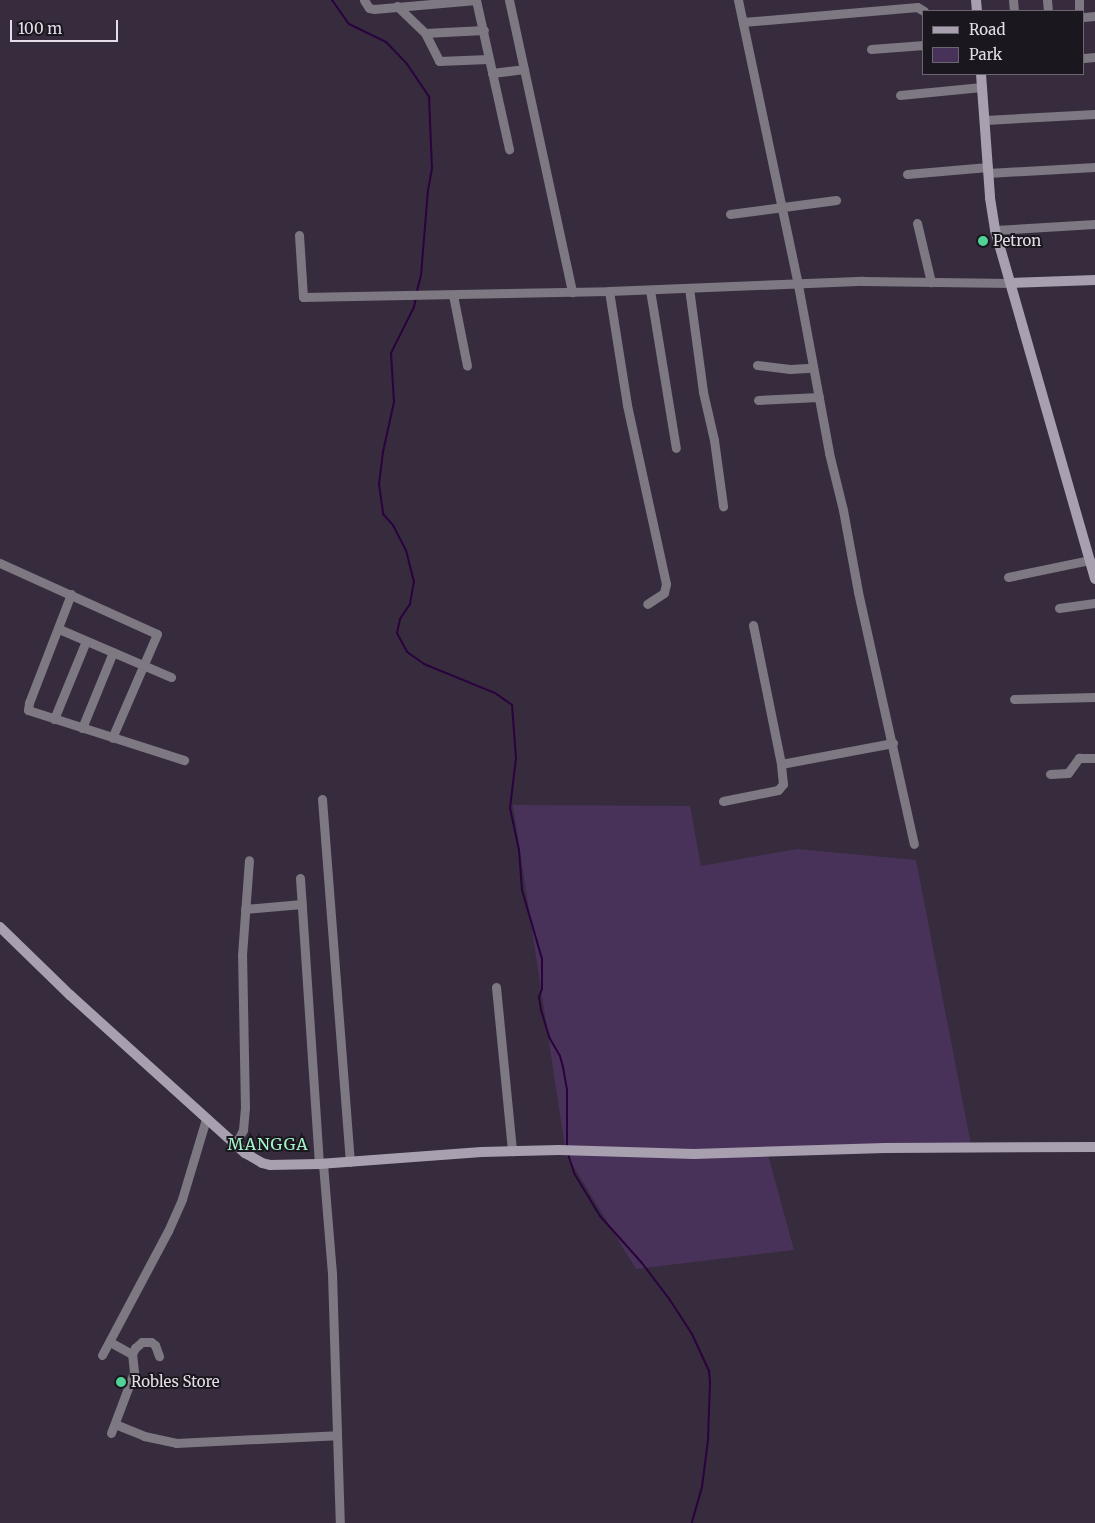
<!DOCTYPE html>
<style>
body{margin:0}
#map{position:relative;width:1095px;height:1523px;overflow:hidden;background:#362c3d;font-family:Merriweather,serif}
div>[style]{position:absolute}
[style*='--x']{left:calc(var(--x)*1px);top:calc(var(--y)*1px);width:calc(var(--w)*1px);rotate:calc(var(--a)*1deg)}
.green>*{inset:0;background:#493259}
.stream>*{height:2px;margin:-1px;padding:0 1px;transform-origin:1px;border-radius:1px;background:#2a023e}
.street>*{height:9px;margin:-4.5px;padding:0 4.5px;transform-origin:4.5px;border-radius:4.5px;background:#7d7881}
.secondary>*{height:10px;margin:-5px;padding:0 5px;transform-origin:5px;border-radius:5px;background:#a8a0af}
.dots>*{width:14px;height:14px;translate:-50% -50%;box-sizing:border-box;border:2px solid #1b171e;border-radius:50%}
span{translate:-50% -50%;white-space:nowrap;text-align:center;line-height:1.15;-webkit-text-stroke:4px #1b171e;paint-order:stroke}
.poi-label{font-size:15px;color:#e4dde9}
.left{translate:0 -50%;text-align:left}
.neighbourhood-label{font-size:16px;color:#a3f4c9;letter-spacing:1px}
.legend{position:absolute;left:922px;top:10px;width:162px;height:65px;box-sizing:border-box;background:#1b171e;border:1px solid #6b666f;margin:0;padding:6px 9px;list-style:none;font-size:15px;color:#e4dde9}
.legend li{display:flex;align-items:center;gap:10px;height:25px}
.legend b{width:25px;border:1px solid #6b666f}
.scale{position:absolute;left:10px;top:20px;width:108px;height:22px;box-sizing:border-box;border:2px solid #e4dde9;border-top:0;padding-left:6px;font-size:15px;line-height:18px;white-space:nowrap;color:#e4dde9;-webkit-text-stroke:4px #1b171e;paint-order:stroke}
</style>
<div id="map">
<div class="green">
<div style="clip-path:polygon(513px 805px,690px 806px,701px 866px,797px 849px,916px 860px,972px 1150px,768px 1155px,794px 1250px,636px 1269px,566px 1154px)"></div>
</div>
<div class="stream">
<div style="--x:332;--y:0;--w:29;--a:55"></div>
<div style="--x:349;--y:24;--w:41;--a:25.9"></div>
<div style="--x:386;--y:42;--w:30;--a:46"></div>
<div style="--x:407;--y:64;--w:40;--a:56"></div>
<div style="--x:429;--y:97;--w:71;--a:87.6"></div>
<div style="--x:432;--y:168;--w:22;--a:100"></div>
<div style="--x:428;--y:190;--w:85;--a:94.7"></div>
<div style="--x:421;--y:275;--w:16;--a:104"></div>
<div style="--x:416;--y:298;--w:9;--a:103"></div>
<div style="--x:414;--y:307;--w:51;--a:116.6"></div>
<div style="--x:391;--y:353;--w:49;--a:86.5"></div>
<div style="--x:394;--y:402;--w:51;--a:102.4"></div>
<div style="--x:383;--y:452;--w:32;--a:97"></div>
<div style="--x:379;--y:484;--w:30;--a:82"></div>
<div style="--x:383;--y:514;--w:15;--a:48"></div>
<div style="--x:393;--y:525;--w:28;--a:63"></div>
<div style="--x:406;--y:550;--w:32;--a:76"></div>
<div style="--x:414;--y:581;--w:23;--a:100"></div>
<div style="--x:410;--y:604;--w:18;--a:124"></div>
<div style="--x:400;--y:619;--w:14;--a:102"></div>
<div style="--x:397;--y:633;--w:21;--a:62"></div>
<div style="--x:407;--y:652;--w:21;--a:35"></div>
<div style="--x:424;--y:664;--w:77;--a:22.2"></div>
<div style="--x:495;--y:693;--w:21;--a:35"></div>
<div style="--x:512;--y:705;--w:53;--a:85.7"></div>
<div style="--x:516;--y:758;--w:50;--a:96.8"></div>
<div style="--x:510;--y:808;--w:43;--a:77.9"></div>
<div style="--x:519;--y:850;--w:40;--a:85.7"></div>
<div style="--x:522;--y:890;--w:72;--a:73.8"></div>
<div style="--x:542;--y:959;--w:30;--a:90"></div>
<div style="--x:542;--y:989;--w:9;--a:111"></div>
<div style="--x:539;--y:997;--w:13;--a:81"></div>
<div style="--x:541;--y:1010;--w:28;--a:73"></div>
<div style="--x:549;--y:1037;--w:22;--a:60"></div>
<div style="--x:560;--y:1056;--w:11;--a:75"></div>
<div style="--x:563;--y:1067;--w:22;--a:80"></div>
<div style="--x:567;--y:1089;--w:56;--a:90"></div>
<div style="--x:568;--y:1154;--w:20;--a:72"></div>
<div style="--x:574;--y:1173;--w:50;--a:58.8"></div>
<div style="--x:600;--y:1216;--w:63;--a:48.2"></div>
<div style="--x:642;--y:1263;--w:46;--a:52.9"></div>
<div style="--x:670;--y:1300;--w:40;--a:57.1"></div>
<div style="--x:692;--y:1334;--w:41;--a:65.3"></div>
<div style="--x:709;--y:1371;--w:11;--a:85"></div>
<div style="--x:710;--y:1382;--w:58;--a:92"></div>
<div style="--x:708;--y:1440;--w:47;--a:97.3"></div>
<div style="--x:702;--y:1487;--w:37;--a:106"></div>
</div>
<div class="street">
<div style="--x:364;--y:0;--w:9;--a:58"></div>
<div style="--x:369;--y:8;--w:5;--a:11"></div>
<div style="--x:374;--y:9;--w:102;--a:-5"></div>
<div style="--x:476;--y:0;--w:153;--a:77.5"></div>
<div style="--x:509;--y:0;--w:299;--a:77.8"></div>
<div style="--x:738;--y:0;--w:291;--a:78.1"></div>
<div style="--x:798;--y:285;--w:171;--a:79.5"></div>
<div style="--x:829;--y:453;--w:59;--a:76.2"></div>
<div style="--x:843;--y:510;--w:83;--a:79.6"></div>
<div style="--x:858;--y:592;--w:258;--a:77.5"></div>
<div style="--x:1013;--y:0;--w:11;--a:85"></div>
<div style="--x:1047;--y:0;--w:11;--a:85"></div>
<div style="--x:1079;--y:0;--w:11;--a:90"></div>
<div style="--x:397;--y:6;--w:39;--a:44"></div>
<div style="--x:425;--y:33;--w:31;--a:63"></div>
<div style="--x:439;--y:61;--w:49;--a:-2.3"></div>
<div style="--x:1084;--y:17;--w:11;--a:-5"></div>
<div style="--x:743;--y:22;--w:175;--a:-4.9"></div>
<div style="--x:917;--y:7;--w:8;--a:30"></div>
<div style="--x:425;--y:33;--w:59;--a:-2.9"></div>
<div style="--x:871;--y:49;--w:53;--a:-4.3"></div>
<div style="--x:1084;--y:58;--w:11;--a:-5"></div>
<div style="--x:492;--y:73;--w:32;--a:-7"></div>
<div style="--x:900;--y:95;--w:82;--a:-5.6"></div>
<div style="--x:985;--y:120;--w:110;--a:-3.1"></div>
<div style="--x:988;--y:173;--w:107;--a:-3.2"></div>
<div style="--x:907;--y:174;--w:81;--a:-4.9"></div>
<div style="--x:730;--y:214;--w:107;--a:-7.5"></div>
<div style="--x:917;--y:223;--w:61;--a:76.7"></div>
<div style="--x:995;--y:230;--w:100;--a:-3.4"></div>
<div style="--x:299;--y:235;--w:62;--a:86.3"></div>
<div style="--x:303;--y:297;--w:306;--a:-1.1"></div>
<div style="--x:609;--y:291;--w:254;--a:-2.3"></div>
<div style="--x:863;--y:281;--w:148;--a:0.8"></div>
<div style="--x:689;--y:288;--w:105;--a:82.3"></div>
<div style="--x:703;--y:392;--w:49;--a:77.1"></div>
<div style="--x:714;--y:440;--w:67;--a:82.2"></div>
<div style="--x:650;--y:290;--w:160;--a:80.7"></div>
<div style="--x:609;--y:291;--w:115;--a:81"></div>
<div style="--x:627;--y:405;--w:183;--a:77.7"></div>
<div style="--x:666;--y:584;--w:9;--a:103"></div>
<div style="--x:664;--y:593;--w:20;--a:147"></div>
<div style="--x:453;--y:295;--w:72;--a:78.8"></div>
<div style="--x:757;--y:365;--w:33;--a:7"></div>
<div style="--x:790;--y:369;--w:22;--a:-3"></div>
<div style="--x:758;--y:400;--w:61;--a:-2.8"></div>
<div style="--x:0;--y:563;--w:172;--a:24.3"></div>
<div style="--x:157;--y:634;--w:113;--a:113.4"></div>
<div style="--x:1008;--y:577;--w:84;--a:-11.7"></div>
<div style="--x:71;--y:594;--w:117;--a:111.1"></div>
<div style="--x:29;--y:703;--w:7;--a:98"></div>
<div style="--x:28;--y:710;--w:164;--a:17.8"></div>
<div style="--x:1059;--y:608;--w:36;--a:-8"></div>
<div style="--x:753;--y:625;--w:142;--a:78.6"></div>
<div style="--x:781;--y:764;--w:114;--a:-10.6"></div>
<div style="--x:59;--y:629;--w:122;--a:23.2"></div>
<div style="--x:1014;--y:699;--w:81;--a:-1.4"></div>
<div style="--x:54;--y:719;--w:84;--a:-67.7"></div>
<div style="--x:82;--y:728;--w:82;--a:-67.8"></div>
<div style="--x:1050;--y:774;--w:18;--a:-3"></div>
<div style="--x:1068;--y:773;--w:19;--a:-54"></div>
<div style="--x:1079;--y:758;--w:16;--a:0"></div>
<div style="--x:322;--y:799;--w:364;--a:85.6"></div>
<div style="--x:723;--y:801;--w:56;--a:-11.3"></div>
<div style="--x:778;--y:790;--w:8;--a:-50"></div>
<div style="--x:783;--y:784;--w:20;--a:-96"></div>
<div style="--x:300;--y:878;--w:287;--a:86.2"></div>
<div style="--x:245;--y:909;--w:57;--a:-5"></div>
<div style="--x:496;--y:987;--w:165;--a:84.4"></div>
<div style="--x:235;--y:1145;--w:17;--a:-62"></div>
<div style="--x:243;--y:1130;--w:22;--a:-85"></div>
<div style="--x:245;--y:1108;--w:153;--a:-91.1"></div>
<div style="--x:242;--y:955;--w:95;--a:-85.8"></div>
<div style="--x:323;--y:1164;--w:110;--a:85.3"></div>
<div style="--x:332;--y:1274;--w:249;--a:88.2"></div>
<div style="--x:110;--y:1342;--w:25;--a:29"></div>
<div style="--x:102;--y:1355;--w:140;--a:-62"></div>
<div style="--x:168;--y:1231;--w:35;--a:-66"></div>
<div style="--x:182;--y:1199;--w:84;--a:-73.3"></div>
<div style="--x:115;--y:1424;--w:31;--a:22"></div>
<div style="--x:144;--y:1436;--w:33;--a:12"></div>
<div style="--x:176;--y:1443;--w:161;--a:-2.8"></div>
<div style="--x:111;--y:1433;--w:65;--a:-69.3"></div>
<div style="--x:134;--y:1372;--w:18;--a:-96"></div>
<div style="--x:132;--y:1354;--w:7;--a:-63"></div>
<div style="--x:135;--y:1348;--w:9;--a:-41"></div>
<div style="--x:142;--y:1342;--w:9;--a:0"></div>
<div style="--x:151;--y:1342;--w:5;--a:37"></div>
<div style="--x:155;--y:1345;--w:12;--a:70"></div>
</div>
<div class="secondary">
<div style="--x:976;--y:0;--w:11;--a:85"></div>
<div style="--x:981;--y:74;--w:124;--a:85.8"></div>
<div style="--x:990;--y:198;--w:32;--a:81"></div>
<div style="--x:995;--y:230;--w:363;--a:74"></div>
<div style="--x:1011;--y:283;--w:84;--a:-2"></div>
<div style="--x:0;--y:927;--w:98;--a:44.2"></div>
<div style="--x:70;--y:995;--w:236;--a:42.1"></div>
<div style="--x:245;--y:1153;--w:20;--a:30"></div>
<div style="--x:262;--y:1163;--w:8;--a:14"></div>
<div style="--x:270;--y:1165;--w:49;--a:-1.2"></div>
<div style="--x:319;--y:1164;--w:163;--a:-4.2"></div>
<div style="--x:482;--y:1152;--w:77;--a:-1.5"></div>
<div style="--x:559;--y:1150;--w:135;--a:1.7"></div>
<div style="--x:694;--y:1154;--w:191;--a:-1.8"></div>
<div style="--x:885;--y:1148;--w:210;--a:-0.3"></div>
</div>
<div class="dots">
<div style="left:983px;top:241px;background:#51d397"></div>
<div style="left:121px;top:1382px;background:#51d397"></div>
</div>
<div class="poi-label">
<span class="left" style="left:993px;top:241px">Petron</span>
<span class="left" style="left:131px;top:1382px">Robles Store</span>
</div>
<div class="neighbourhood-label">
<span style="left:268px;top:1144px">MANGGA</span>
</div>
<ul class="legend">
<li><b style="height:6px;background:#a8a0af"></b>Road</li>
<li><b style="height:14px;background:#493259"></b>Park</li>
</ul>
<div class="scale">100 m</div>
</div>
